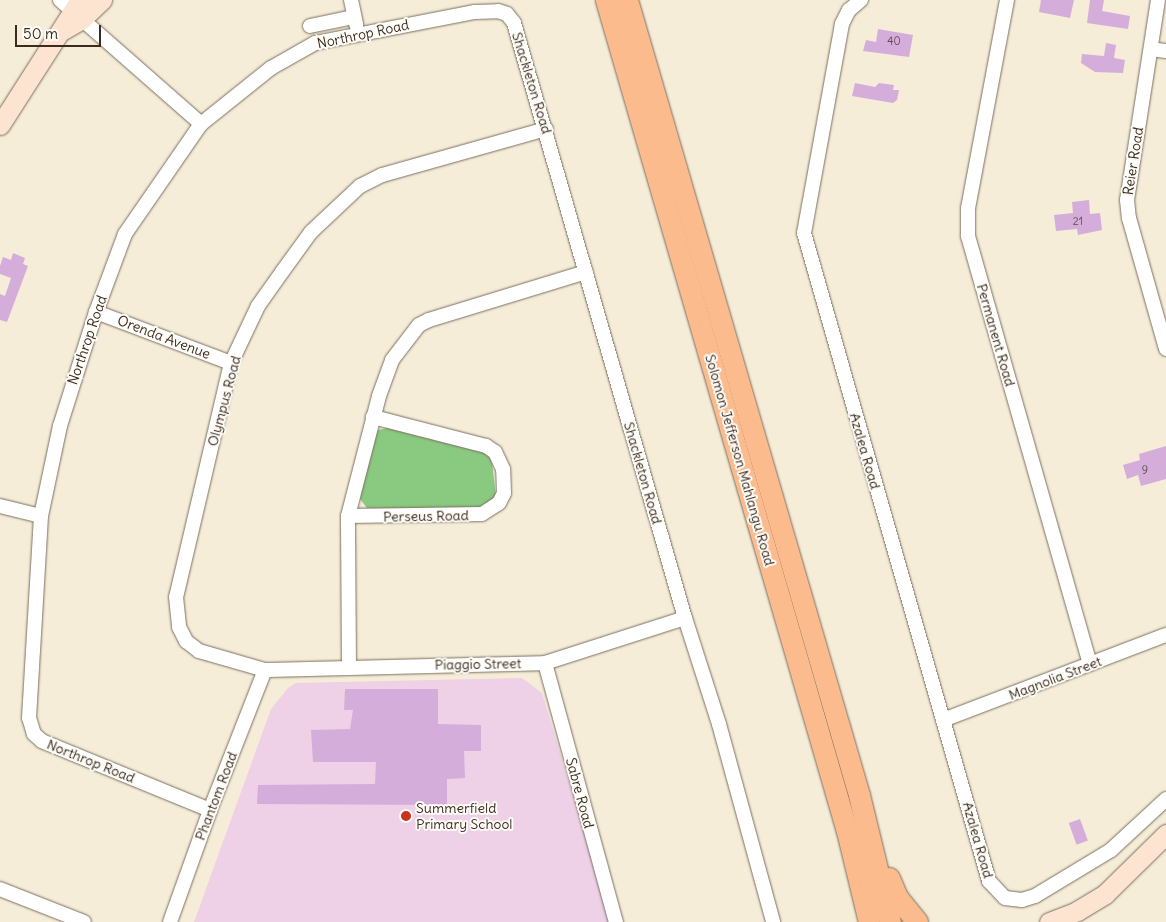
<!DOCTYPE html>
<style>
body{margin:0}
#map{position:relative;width:1166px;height:922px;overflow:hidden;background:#f5edd8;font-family:Delius,sans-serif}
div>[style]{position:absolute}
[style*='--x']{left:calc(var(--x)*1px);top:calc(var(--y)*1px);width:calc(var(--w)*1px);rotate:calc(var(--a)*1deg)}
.built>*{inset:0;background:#eed0e7}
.green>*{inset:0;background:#8ac980}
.building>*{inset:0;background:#d4adda;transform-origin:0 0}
.roads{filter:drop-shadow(0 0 1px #7c6e5f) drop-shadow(0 0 1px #7c6e5f)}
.street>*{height:14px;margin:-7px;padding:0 7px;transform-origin:7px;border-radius:7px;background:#fff}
.secondary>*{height:19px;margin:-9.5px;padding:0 9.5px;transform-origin:9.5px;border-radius:9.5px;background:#fde4d1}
.primary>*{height:21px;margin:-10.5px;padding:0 10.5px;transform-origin:10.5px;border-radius:10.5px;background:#fbbb8d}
.dots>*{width:14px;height:14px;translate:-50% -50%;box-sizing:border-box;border:2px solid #fdfcf7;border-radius:50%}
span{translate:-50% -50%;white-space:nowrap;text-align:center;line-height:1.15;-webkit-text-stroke:4px #fdfcf7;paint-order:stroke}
.number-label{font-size:11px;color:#614b4d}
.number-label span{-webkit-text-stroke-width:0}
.street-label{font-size:14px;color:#3b2a1e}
.poi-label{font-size:14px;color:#3b2a1e}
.left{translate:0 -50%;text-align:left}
.scale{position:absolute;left:15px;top:25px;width:86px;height:22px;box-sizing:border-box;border:2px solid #3b2a1e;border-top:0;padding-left:6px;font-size:15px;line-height:18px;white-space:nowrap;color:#3b2a1e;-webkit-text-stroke:4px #fdfcf7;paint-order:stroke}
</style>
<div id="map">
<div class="built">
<div style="clip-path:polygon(522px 678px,542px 693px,611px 922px,194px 922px,271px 709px,288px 688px,296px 683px)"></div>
</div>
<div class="green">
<div style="clip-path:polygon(392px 427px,486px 453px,492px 462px,496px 497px,483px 507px,473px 508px,367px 508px,360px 499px,373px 436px,378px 430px)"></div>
</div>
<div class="building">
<div style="clip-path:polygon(1041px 0,1074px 0,1070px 18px,1039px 12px)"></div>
<div style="clip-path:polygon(1090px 0,1104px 0,1102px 11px,1130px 16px,1128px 29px,1087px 23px)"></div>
<div style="clip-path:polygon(878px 29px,913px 35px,909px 57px,863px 51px,866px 40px,876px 42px)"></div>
<div style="clip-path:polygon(1106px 43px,1116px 45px,1114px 58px,1125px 60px,1123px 73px,1095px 72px,1081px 63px,1082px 54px,1104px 56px)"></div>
<div style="clip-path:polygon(855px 83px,875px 87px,879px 83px,894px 85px,893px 90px,899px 90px,897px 100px,893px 103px,852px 96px)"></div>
<div style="clip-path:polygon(1089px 200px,1090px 214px,1100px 213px,1102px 230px,1078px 235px,1077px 229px,1056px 231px,1054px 215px,1073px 213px,1072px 202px)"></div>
<div style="clip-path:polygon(13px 253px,25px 258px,23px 264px,28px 266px,7px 322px,0 320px,0 294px,5px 296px,11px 278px,0 274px,0 266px,3px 257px,11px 260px)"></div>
<div style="clip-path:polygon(1166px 446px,1166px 479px,1141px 486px,1138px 475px,1127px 479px,1123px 465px,1140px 460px,1139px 454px)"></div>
<div style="clip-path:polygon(345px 689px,438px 689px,438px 724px,481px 725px,481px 751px,464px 751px,465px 778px,447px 779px,447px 805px,257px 804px,258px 785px,375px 784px,376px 762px,313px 762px,311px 730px,350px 729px,353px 710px,344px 710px)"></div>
<div style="left:1080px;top:819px;width:23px;height:12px;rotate:70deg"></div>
</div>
<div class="roads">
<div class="street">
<div style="--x:60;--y:0;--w:188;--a:41.3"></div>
<div style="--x:351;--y:0;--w:25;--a:78"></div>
<div style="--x:861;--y:0;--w:16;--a:140"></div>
<div style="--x:849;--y:10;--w:16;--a:117"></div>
<div style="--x:842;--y:24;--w:212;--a:100.3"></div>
<div style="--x:804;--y:233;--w:674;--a:74.07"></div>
<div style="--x:989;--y:881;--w:23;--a:47"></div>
<div style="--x:1005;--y:898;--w:17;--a:7"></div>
<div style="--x:1022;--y:900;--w:14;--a:-17"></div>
<div style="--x:1035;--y:896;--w:89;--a:-31.2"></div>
<div style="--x:1111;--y:850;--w:75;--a:-42.8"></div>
<div style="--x:1007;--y:0;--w:212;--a:100.6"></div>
<div style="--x:968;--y:208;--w:28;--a:90"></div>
<div style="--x:968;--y:236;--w:445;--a:74.1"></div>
<div style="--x:1158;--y:0;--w:202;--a:98.8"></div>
<div style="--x:1127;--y:200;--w:18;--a:84"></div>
<div style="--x:1129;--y:218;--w:136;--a:74.2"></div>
<div style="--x:310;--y:26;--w:45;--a:-11.6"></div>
<div style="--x:1151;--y:49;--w:15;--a:8"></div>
<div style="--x:546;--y:129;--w:170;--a:164.3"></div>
<div style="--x:382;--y:175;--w:25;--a:153"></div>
<div style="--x:360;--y:186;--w:67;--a:136.8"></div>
<div style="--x:311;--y:232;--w:49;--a:125.9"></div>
<div style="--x:282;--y:272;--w:42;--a:125.2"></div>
<div style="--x:258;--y:306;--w:63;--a:115.3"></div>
<div style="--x:231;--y:363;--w:240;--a:103.2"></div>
<div style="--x:176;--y:597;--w:30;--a:84"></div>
<div style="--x:179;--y:627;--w:16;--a:63"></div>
<div style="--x:186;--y:641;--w:16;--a:38"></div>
<div style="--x:199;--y:651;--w:69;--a:16.1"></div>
<div style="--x:265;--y:670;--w:280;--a:-1.4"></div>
<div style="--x:545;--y:663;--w:147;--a:-17.8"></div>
<div style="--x:96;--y:312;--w:144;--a:20.7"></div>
<div style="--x:0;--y:506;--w:42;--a:13.7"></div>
<div style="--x:348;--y:516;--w:134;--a:-0.9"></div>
<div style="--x:482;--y:514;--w:20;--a:-33"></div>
<div style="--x:499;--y:503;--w:11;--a:-63"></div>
<div style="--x:504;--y:493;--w:24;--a:-92"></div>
<div style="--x:503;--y:469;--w:19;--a:-115"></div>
<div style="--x:495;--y:452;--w:11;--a:-146"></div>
<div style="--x:486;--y:446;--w:117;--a:-165.6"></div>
<div style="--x:545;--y:663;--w:269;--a:74.7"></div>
<div style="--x:349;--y:667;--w:151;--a:-90.4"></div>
<div style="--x:348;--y:516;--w:124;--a:-75.5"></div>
<div style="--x:379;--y:396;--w:38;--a:-70"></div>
<div style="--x:392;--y:360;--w:44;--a:-52.4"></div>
<div style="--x:419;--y:325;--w:11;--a:-27"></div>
<div style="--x:429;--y:320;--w:164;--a:-17"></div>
<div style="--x:943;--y:720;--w:239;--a:-20.9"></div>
<div style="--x:210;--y:810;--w:182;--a:-157.7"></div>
<div style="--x:42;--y:741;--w:11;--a:-139"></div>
<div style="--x:34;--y:734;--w:17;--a:-107"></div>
<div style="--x:29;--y:718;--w:202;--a:-86.6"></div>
<div style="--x:41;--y:516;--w:92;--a:-78.1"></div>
<div style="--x:60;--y:426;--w:120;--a:-72.5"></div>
<div style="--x:96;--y:312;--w:83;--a:-69.6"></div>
<div style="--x:125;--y:234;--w:134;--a:-55.4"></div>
<div style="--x:201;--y:124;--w:90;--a:-38.7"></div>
<div style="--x:271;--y:68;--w:51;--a:-29.6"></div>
<div style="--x:315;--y:43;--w:163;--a:-11"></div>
<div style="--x:475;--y:12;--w:23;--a:-2"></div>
<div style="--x:498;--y:11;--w:9;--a:18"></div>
<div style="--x:507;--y:14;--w:11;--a:52"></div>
<div style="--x:514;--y:23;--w:619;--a:73.97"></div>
<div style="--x:685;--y:618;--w:111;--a:72.2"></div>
<div style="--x:719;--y:724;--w:205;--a:74.7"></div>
<div style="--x:0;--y:889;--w:90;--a:21.4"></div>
<div style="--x:170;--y:922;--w:119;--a:-70.3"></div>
<div style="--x:210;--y:810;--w:150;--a:-68.6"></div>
</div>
<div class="secondary">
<div style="--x:63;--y:30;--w:22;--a:-30"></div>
<div style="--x:82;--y:19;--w:28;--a:-44"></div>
<div style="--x:0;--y:125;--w:148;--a:-57.4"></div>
<div style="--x:1049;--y:922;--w:30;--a:-21"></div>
<div style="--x:1077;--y:911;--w:33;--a:-31"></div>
<div style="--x:1105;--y:894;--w:86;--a:-44.5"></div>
</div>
<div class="primary">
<div style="--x:606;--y:0;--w:865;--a:73.83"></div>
<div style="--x:847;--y:831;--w:94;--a:76.4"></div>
<div style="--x:627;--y:0;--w:828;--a:73.73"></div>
<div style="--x:859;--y:795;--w:131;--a:76.3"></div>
<div style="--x:889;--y:878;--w:21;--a:67"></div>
<div style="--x:897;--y:897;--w:32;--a:51"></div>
</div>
</div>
<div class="dots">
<div style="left:406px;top:816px;background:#c8321e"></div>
</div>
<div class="number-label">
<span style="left:894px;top:41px">40</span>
<span style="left:1078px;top:221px">21</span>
<span style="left:1145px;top:470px">9</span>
</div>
<div class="street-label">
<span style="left:363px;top:34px;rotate:-12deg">Northrop Road</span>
<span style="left:532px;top:83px;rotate:73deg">Shackleton Road</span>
<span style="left:1133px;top:161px;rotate:-81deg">Reier Road</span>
<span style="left:996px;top:335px;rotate:74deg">Permanent Road</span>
<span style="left:164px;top:337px;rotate:21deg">Orenda Avenue</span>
<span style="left:87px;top:340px;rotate:-71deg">Northrop Road</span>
<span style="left:224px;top:401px;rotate:-75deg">Olympus Road</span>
<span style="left:865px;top:451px;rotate:74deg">Azalea Road</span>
<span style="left:740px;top:460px;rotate:74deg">Solomon Jefferson Mahlangu Road</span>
<span style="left:643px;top:473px;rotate:74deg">Shackleton Road</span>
<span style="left:426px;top:516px;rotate:-1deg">Perseus Road</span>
<span style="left:478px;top:664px;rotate:-1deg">Piaggio Street</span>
<span style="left:1055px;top:678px;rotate:-21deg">Magnolia Street</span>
<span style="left:91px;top:761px;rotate:22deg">Northrop Road</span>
<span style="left:580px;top:793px;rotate:75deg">Sabre Road</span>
<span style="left:216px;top:796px;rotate:-69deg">Phantom Road</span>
<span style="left:978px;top:840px;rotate:74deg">Azalea Road</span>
</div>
<div class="poi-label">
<span class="left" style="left:416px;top:816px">Summerfield<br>Primary School</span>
</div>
<div class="scale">50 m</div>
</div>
